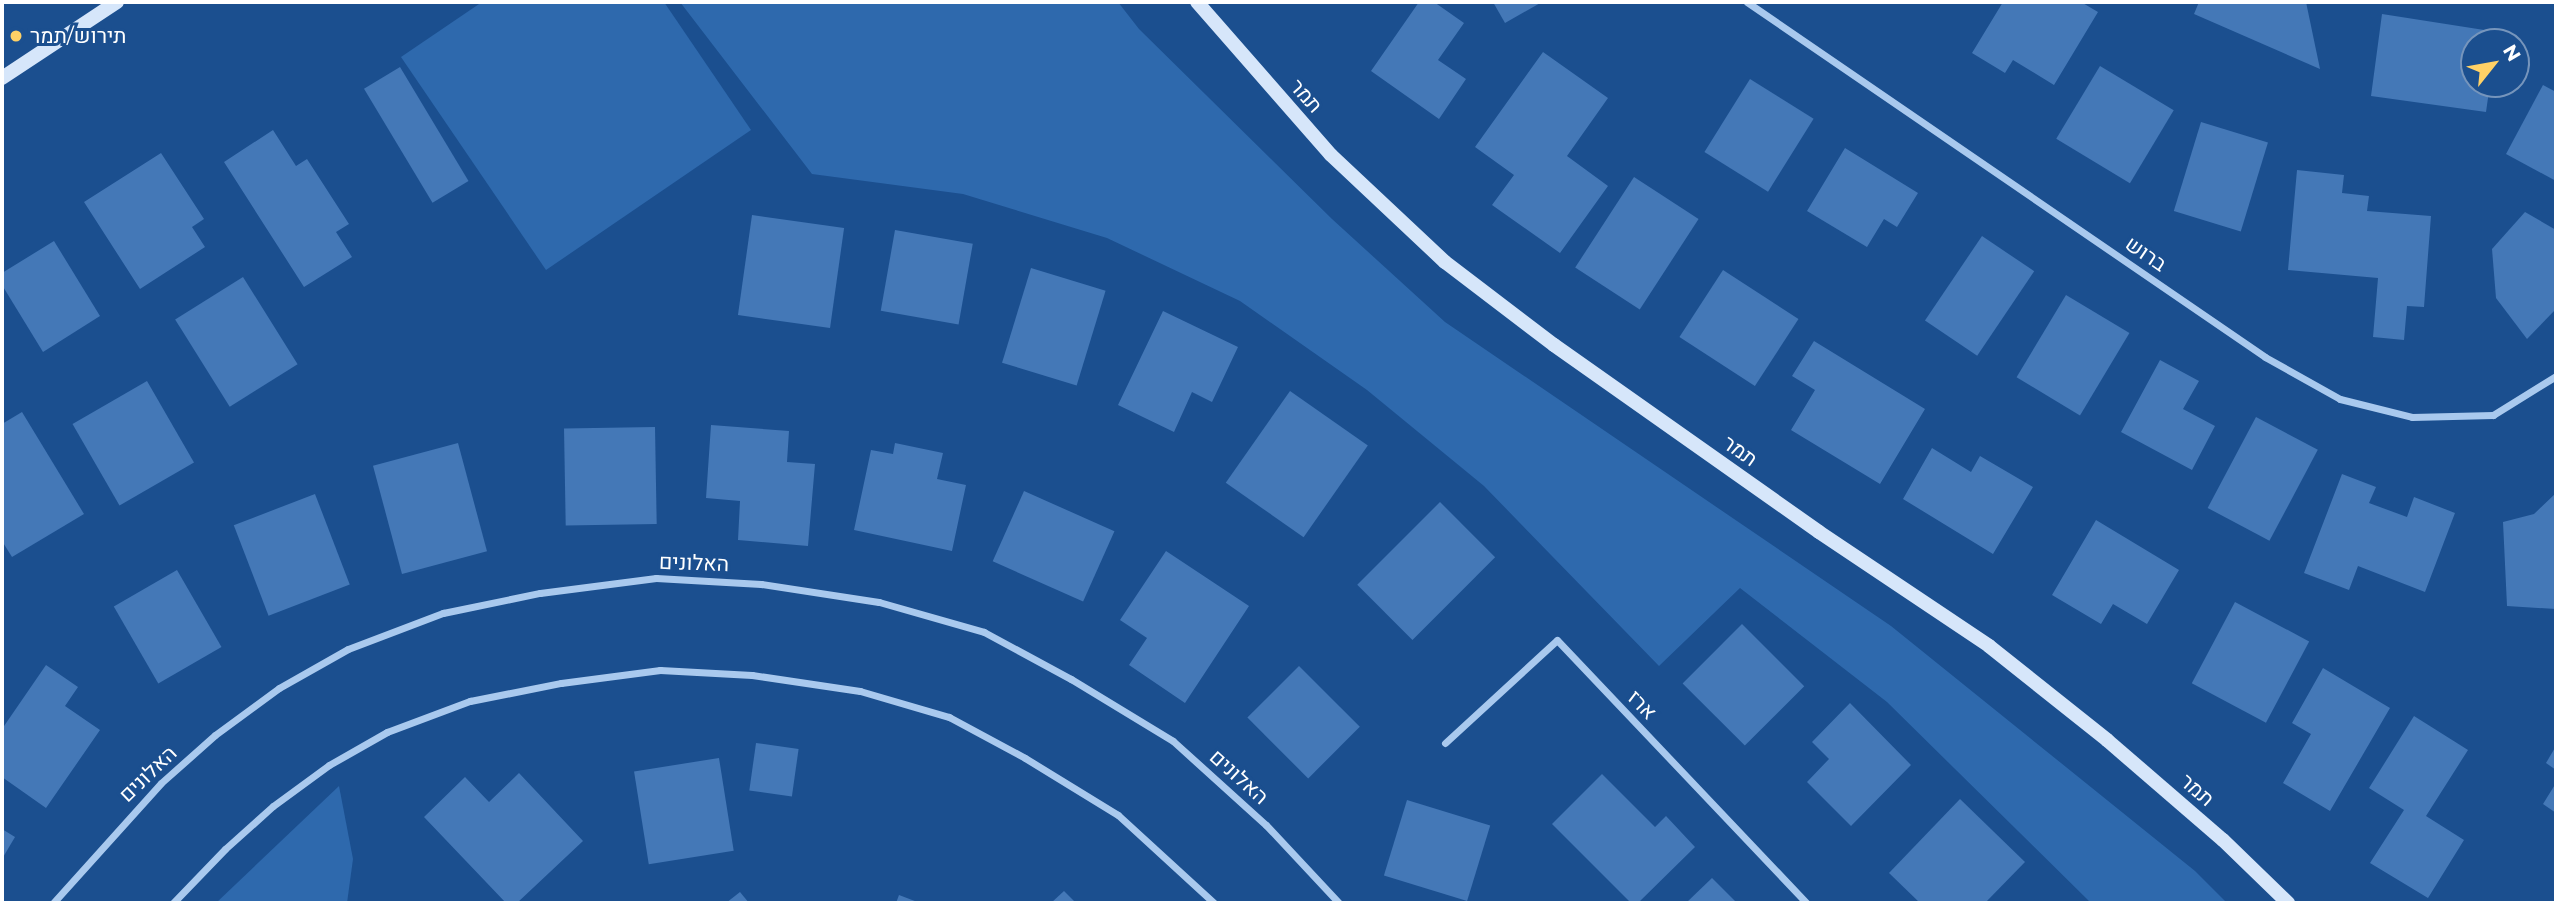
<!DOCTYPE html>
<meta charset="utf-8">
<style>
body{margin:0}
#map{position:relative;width:2558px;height:905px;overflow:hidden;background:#1b4f8f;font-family:Montserrat,Heebo,sans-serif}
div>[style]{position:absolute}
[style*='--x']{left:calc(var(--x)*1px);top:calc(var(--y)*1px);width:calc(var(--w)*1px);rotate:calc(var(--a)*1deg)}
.green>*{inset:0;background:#2e69ad}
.building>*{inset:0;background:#4478b7;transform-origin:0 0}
.street>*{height:7px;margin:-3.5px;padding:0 3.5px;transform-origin:3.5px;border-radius:3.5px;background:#a9c9ee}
.secondary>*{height:14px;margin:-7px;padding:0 7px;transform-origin:7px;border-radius:7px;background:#d6e6fa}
.dots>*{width:19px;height:19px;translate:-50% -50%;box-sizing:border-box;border:4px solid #1b4f8f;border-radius:50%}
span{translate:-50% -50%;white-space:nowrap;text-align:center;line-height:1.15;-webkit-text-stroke:6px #1b4f8f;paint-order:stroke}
.poi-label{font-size:21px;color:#fff}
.left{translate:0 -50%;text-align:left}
.street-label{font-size:21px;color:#fff}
.frame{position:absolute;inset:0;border:4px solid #fff;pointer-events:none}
.north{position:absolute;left:2460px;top:28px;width:70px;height:70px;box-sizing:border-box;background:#1b4f8f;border:2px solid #7695bc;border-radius:50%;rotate:59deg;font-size:19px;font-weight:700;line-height:28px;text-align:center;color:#fff}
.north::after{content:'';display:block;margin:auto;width:24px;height:32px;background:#ffd166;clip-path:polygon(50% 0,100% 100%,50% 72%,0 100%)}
</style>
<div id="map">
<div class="green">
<div style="clip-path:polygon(482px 2px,664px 2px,751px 130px,546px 270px,401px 57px)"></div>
<div style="clip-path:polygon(680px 2px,1118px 2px,1139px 29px,1332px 219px,1445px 322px,1891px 626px,2195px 871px,2227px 903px,2091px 903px,1887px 702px,1740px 588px,1659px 666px,1484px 486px,1367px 390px,1240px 301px,1107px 238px,963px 194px,812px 174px)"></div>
<div style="clip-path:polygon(339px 786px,353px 859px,347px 903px,216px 903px)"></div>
</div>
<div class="building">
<div style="clip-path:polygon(1419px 2px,1434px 2px,1464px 23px,1438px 60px,1466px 79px,1439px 119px,1371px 71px)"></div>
<div style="clip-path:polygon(1493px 2px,1542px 2px,1505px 23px)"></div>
<div style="clip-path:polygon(2003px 2px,2081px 2px,2098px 12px,2054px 85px,2013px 60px,2005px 73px,1972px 53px)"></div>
<div style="clip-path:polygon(2199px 2px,2306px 2px,2320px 69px,2194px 14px)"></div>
<div style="clip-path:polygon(2382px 14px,2497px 32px,2496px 42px,2474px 42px,2474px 84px,2490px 84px,2486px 112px,2371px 96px)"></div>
<div style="clip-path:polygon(1543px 52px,1608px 98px,1567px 156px,1608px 186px,1560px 253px,1492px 205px,1514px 175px,1475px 147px)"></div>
<div style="left:2100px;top:66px;width:86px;height:85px;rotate:31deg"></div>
<div style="left:400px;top:67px;width:133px;height:42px;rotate:59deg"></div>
<div style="left:1750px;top:79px;width:75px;height:86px;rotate:32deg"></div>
<div style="clip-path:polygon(2543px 85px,2556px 92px,2556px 181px,2506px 154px)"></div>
<div style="left:2201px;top:122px;width:70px;height:93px;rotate:17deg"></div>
<div style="clip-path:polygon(273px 130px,296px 166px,307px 159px,349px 224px,336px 232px,352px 257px,304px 287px,224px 162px)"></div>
<div style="clip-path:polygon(1845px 148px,1918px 193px,1897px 227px,1884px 219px,1867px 247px,1807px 211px)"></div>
<div style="clip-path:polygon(161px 153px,204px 219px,192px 227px,205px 247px,140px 289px,84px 202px)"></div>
<div style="clip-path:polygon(2297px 170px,2344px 175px,2342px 193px,2369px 196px,2367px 211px,2431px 216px,2424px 307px,2407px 306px,2404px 340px,2373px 337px,2378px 278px,2288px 270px)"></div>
<div style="left:1634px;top:177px;width:77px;height:108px;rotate:33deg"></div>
<div style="clip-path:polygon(2525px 212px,2556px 230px,2556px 309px,2527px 339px,2496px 298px,2492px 249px)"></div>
<div style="left:752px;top:215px;width:93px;height:101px;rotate:8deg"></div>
<div style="left:895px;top:230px;width:79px;height:82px;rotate:10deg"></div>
<div style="left:1982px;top:236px;width:63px;height:102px;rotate:34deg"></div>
<div style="clip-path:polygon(54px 241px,100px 316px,43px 352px,2px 285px,2px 273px)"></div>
<div style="left:1031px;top:268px;width:78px;height:99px;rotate:17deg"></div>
<div style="left:1723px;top:270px;width:90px;height:80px;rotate:33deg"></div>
<div style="left:243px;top:277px;width:103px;height:80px;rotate:58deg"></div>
<div style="left:2066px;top:295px;width:74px;height:96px;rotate:31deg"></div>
<div style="clip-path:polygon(1163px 311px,1238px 347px,1212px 402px,1192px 392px,1174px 432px,1118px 405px)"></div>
<div style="clip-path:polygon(1814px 341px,1925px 409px,1880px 484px,1791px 430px,1815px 390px,1792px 376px)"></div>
<div style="clip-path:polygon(2160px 360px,2199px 381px,2183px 409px,2215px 426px,2192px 470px,2121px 432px)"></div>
<div style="left:147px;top:381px;width:94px;height:86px;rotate:60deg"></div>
<div style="left:1290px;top:391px;width:95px;height:112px;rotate:35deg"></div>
<div style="clip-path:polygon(22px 412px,84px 514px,12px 557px,2px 541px,2px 424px)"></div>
<div style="left:2256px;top:417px;width:70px;height:103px;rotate:28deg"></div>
<div style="clip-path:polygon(711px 425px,789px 431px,787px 462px,815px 464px,808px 546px,738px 540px,740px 501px,706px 498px)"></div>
<div style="left:655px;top:427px;width:97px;height:91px;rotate:89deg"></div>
<div style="left:458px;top:443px;width:112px;height:88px;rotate:75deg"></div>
<div style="clip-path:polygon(895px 443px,943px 453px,937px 479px,966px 485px,952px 551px,854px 530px,871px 450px,893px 454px)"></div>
<div style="clip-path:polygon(1932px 448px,1971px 472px,1980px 456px,2033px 487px,1993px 554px,1903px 499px)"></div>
<div style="clip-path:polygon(2342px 474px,2376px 487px,2369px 503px,2407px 517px,2414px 497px,2455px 513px,2425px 592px,2358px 566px,2349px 590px,2304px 573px)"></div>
<div style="left:1024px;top:491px;width:99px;height:77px;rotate:24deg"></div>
<div style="clip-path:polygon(2556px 493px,2556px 609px,2507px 606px,2503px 522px,2534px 514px)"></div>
<div style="left:315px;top:494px;width:97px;height:87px;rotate:69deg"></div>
<div style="left:1440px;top:502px;width:78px;height:117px;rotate:45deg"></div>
<div style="clip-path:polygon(2096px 520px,2179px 570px,2147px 624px,2113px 604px,2101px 624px,2052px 595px)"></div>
<div style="clip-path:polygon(1166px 551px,1249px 606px,1185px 703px,1129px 665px,1147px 638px,1120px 620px)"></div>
<div style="left:177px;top:570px;width:89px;height:73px;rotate:60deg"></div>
<div style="left:2235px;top:602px;width:84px;height:92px;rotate:28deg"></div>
<div style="left:1742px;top:624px;width:88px;height:84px;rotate:45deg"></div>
<div style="clip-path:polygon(46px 665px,78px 687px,65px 706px,100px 730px,46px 808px,2px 777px,2px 729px)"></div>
<div style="left:1299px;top:666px;width:86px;height:73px;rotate:45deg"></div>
<div style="clip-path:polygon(2323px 668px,2390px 708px,2330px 811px,2283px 783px,2311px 734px,2292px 723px)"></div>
<div style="clip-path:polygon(1850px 703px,1911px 765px,1851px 826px,1807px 782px,1829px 759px,1812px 742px)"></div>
<div style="clip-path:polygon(2414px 716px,2468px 750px,2426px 816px,2464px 840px,2428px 898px,2370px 863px,2404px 810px,2369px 788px)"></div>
<div style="left:756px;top:743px;width:43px;height:48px;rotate:8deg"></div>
<div style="clip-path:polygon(2556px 746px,2556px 770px,2546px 763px)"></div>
<div style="left:719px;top:758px;width:94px;height:86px;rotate:81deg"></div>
<div style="clip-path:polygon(519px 773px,583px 841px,517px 903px,506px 903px,424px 817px,465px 777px,489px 802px)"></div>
<div style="clip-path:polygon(1602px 774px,1655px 827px,1666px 816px,1695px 847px,1638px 903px,1631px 903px,1552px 824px)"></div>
<div style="clip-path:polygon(2556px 783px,2556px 813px,2543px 804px)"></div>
<div style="clip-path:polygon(1960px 799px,2025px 862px,1985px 903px,1920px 903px,1889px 873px)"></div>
<div style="left:1407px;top:800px;width:87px;height:79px;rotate:17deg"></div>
<div style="clip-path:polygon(2px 829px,15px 837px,2px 859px)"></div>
<div style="clip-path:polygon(1712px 878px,1737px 903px,1686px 903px)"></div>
<div style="clip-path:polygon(1064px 891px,1076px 903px,1051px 903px)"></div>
<div style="clip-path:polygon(740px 892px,749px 903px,726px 903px)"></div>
<div style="clip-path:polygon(899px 895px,920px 903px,896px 903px)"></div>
</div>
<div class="street">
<div style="--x:1747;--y:2;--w:628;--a:34.42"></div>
<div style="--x:2265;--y:357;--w:86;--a:29.2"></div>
<div style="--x:2340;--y:399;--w:74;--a:14"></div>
<div style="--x:2412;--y:417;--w:81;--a:-1.4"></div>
<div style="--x:2493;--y:415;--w:74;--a:-31.8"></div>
<div style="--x:1445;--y:743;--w:152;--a:-42.6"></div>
<div style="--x:1557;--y:640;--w:363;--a:46.5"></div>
<div style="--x:53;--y:903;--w:161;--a:-48"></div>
<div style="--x:161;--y:783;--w:72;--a:-41.6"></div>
<div style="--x:215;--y:735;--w:79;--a:-36.3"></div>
<div style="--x:279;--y:688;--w:79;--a:-29.5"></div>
<div style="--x:348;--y:649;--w:102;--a:-20.8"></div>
<div style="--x:443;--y:613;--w:99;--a:-11.7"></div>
<div style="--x:540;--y:593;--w:117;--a:-7.4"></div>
<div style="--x:656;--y:578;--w:105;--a:3.3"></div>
<div style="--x:761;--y:584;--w:119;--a:8.7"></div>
<div style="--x:879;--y:602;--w:109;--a:15.9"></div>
<div style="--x:984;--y:632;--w:99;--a:28.4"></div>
<div style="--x:1071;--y:679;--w:119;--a:31.3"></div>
<div style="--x:1173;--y:741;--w:125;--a:42.1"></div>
<div style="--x:1266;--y:825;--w:107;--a:46.9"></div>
<div style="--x:173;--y:903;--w:75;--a:-46.1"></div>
<div style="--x:225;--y:849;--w:64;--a:-41.9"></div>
<div style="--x:273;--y:806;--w:69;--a:-36.2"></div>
<div style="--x:329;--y:765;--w:67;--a:-29.6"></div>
<div style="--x:387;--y:732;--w:89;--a:-20.5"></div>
<div style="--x:470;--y:701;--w:93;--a:-11.2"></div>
<div style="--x:561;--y:683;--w:100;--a:-7.5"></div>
<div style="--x:660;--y:670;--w:92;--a:3.1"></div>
<div style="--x:752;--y:675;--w:109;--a:8.4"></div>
<div style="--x:860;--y:691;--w:93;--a:16.3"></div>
<div style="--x:949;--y:717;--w:86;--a:28.3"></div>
<div style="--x:1025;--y:758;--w:109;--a:31.5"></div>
<div style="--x:1118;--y:815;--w:130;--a:42.5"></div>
</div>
<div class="secondary">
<div style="--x:1197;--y:2;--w:203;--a:48.8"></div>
<div style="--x:1331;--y:155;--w:156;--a:43.2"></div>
<div style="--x:1445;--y:262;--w:137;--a:37.3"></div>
<div style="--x:1554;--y:345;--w:324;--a:35.2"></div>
<div style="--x:1819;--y:532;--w:205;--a:33.8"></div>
<div style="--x:1989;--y:646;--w:151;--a:38.5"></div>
<div style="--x:2107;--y:740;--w:153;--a:40.8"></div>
<div style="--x:2223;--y:840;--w:91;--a:44.1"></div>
<div style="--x:2;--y:78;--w:138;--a:-33.5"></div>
</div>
<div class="dots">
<div style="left:16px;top:36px;background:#ffd166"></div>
</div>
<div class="poi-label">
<span class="left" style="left:30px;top:36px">תירוש/תמר</span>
</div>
<div class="street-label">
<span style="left:1306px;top:96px;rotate:48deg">תמר</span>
<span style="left:2146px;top:254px;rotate:34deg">ברוש</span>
<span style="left:1740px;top:451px;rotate:35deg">תמר</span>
<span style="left:694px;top:563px;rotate:2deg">האלונים</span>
<span style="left:1642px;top:705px;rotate:46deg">ארז</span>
<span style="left:148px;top:774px;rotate:-44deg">האלונים</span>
<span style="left:1239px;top:777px;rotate:42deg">האלונים</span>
<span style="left:2197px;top:790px;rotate:41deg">תמר</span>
</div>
<div class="frame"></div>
<div class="north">N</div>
</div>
